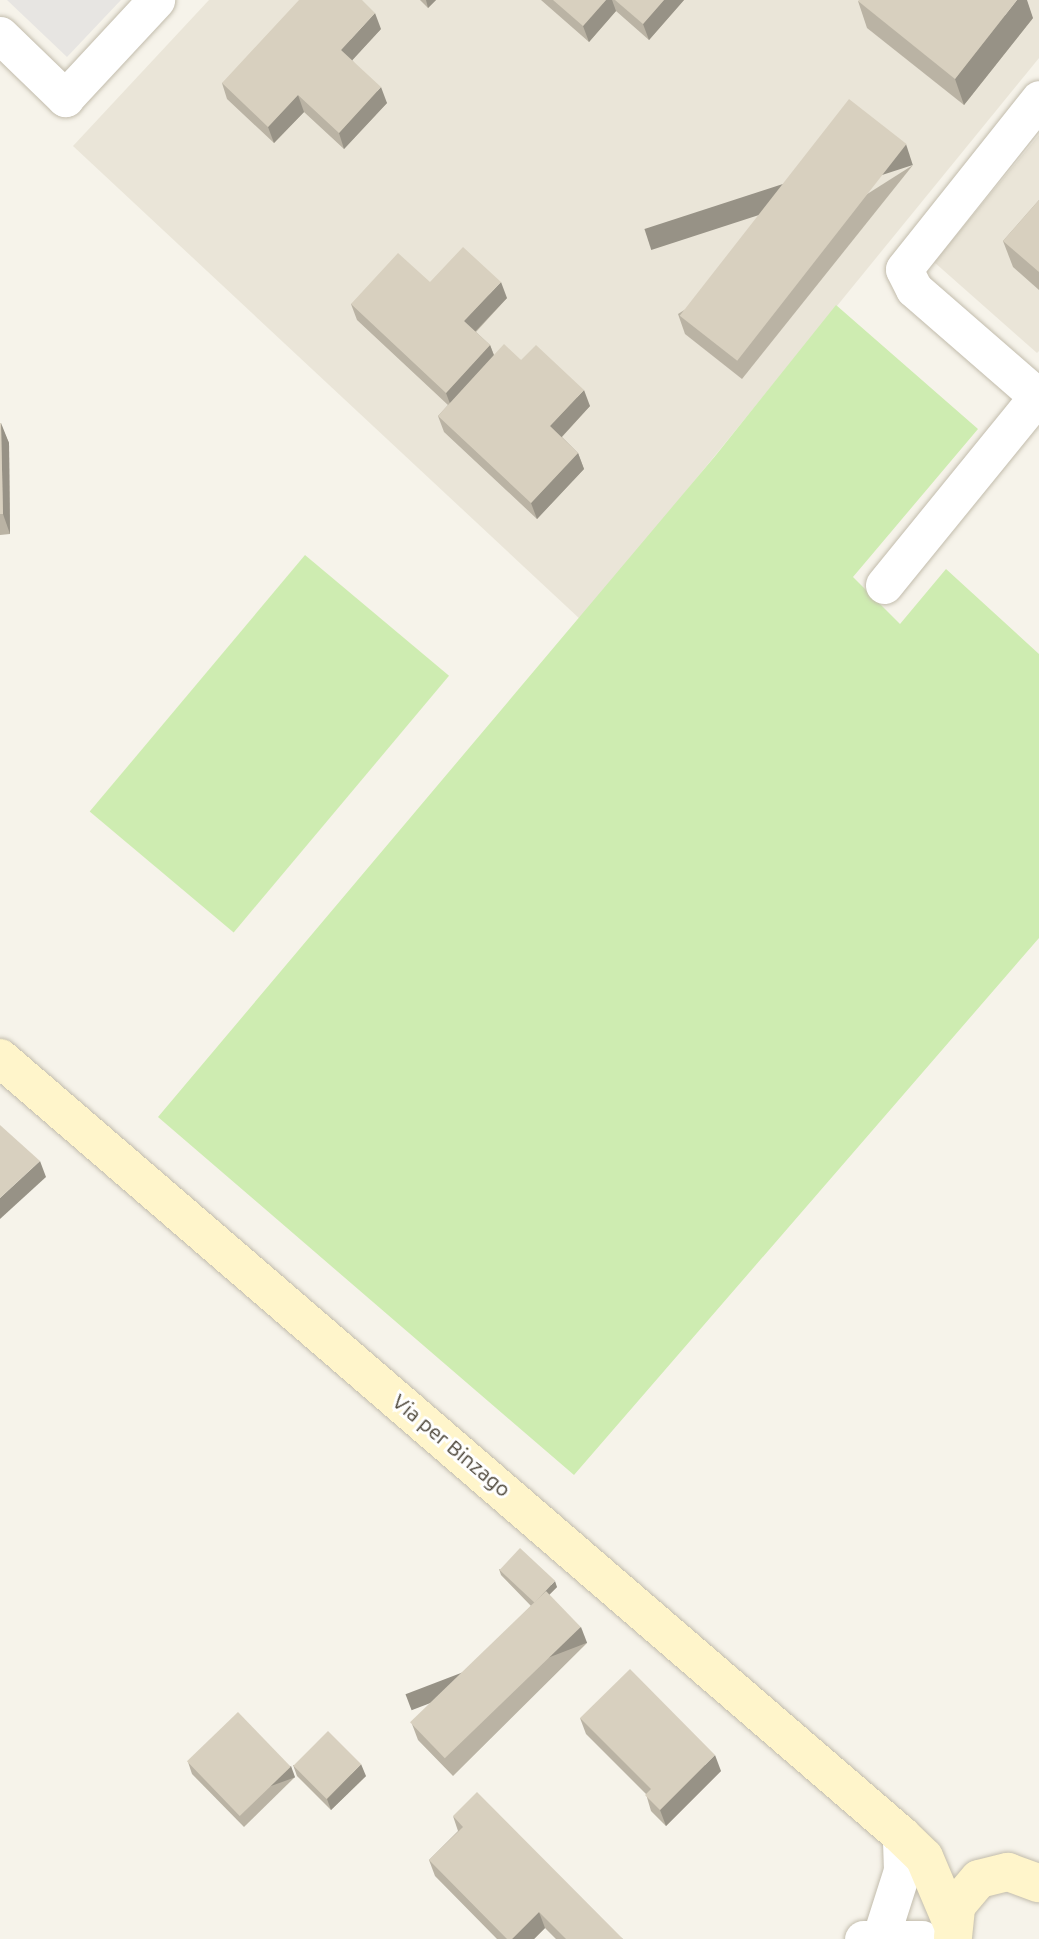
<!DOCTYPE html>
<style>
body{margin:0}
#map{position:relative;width:1039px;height:1939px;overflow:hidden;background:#f6f3ea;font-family:Ubuntu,sans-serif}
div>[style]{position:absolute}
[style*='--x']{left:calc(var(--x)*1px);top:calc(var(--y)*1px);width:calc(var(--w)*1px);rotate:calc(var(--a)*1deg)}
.residential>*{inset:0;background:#eae5d8}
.green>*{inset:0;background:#ceecb1;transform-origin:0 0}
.parking>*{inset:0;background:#e7e5e2}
.roads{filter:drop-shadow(0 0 2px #c2bcac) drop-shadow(0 0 2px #c2bcac)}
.minor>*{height:37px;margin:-18.5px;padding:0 18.5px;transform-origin:18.5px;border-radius:18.5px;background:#fff}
.secondary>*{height:38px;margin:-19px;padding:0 19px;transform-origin:19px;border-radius:19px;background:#fff5cb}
.wall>*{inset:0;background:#bab3a4}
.shaded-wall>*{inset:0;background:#979286;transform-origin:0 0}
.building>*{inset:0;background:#d8d0bf;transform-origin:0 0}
span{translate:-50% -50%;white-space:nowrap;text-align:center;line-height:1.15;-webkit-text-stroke:6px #fff;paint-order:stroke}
.street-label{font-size:21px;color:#4b4437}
</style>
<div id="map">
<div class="residential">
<div style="clip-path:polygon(209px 0,1039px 0,1039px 58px,581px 620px,73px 146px)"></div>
<div style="clip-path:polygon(1039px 135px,1039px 351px,1037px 353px,934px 262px)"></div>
</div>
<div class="green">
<div style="clip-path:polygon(836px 305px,978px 429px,853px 577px,900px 624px,946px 569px,1039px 654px,1039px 938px,574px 1475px,158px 1117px,716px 455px)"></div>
<div style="left:305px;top:555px;width:188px;height:335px;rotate:40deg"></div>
</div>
<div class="parking">
<div style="clip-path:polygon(7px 0,121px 0,67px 57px)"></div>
</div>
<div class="roads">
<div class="minor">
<div style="--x:0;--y:35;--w:91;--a:44.1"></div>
<div style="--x:65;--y:98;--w:134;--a:-47.1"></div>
<div style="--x:1037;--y:396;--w:163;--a:-139"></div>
<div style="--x:914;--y:289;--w:22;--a:-117"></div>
<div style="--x:904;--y:269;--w:217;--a:-51.5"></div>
<div style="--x:884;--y:585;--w:246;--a:-50.9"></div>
<div style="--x:881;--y:1936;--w:69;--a:-72.3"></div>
<div style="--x:902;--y:1870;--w:35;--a:-92"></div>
<div style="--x:863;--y:1939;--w:59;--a:0"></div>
</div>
<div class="secondary">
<div style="--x:0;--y:1058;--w:1190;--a:40.77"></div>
<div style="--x:901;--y:1835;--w:32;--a:44"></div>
<div style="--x:924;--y:1857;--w:72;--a:67"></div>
<div style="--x:953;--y:1937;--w:31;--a:-84"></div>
<div style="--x:956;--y:1906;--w:35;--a:-50"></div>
<div style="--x:979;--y:1879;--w:30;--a:-14"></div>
<div style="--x:1008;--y:1872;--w:33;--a:20"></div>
</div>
</div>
<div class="wall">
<div style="clip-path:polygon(420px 0,436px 0,428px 8px)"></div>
<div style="clip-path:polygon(541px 0,684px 0,649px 40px,616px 11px,589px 42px)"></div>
<div style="clip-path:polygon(858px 1px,1033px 18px,964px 105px,867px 28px)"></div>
<div style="clip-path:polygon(381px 29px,352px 60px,387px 103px,344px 149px,304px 112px,274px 143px,227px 99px,222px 83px)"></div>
<div style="clip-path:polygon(913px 165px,742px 379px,685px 334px,678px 314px)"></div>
<div style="clip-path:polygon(1039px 200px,1039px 290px,1013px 267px,1003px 241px)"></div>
<div style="clip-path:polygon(430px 282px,507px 298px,476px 332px,490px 345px,494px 355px,521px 360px,590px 406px,562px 437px,578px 453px,584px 469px,537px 519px,444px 432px,438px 416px,448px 405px,357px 320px,351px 304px)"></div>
<div style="clip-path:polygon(0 423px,9px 443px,10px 534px,0 535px)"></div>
<div style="clip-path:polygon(499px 1569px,557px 1587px,549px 1595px,587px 1643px,453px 1776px,418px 1740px,412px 1724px,531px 1606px,501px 1575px)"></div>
<div style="clip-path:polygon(580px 1718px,721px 1771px,666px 1826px,651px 1811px,646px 1794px,586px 1734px)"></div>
<div style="clip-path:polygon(188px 1762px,295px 1777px,244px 1827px,192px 1774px)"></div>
<div style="clip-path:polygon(293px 1765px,366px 1776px,331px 1810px,297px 1776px)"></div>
<div style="clip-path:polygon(453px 1816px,623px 1939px,556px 1939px,545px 1928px,534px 1939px,497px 1939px,435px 1876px,429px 1860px,458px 1831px)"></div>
</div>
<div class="shaded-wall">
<div style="clip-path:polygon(426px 0,436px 0,428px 8px)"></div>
<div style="clip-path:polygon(606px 0,612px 0,616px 11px,589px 42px,583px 26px)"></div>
<div style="clip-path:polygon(664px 0,684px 0,649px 40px,643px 24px)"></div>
<div style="clip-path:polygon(1017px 0,1027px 0,1033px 18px,964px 105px,955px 79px)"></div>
<div style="clip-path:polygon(375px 13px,381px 29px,347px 66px,341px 50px)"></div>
<div style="clip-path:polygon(381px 87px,387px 103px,344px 149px,339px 133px)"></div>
<div style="clip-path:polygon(298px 95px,304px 112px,274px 143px,268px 127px)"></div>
<div style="left:906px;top:144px;width:22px;height:275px;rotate:72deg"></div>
<div style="clip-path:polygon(501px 282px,507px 298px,470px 337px,464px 321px)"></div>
<div style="clip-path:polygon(490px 345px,496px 361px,452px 409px,446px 393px)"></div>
<div style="clip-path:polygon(584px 390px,590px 406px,556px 443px,550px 426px)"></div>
<div style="clip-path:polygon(1px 423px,9px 443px,10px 534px,3px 514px)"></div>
<div style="clip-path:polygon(578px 453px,584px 469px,537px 519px,531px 503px)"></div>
<div style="clip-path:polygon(40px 1161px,46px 1177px,0 1219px,0 1198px)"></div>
<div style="clip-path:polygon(555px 1581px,557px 1587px,535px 1609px,533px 1604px)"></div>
<div style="left:581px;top:1627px;width:17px;height:188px;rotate:69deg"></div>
<div style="clip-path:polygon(715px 1755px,721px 1771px,666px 1826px,660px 1810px)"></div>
<div style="clip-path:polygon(361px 1764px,366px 1776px,331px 1810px,327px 1799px)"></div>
<div style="left:291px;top:1766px;width:12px;height:71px;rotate:70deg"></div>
<div style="clip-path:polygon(539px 1912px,545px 1928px,534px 1939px,512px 1939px)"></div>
</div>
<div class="building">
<div style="clip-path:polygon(299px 0,362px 0,375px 13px,341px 50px,381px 87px,339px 133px,298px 95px,268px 127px,222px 83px)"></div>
<div style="clip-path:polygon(553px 0,606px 0,583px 26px)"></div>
<div style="clip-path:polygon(615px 0,664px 0,643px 24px)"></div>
<div style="clip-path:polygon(859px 0,1017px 0,955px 79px,858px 1px)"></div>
<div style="left:849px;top:99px;width:73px;height:275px;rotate:38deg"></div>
<div style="clip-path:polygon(1039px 200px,1039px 272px,1003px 241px)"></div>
<div style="clip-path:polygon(463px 247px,501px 282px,464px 321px,490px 345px,446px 393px,351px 304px,398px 253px,430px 282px)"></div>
<div style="clip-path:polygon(504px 344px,521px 360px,536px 345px,584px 390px,550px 426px,578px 453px,531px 503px,438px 416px)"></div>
<div style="clip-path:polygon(0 423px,1px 423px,3px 514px,0 514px)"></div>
<div style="clip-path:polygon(0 1125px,40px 1161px,0 1198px)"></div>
<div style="left:520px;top:1548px;width:48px;height:30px;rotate:43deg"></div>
<div style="left:546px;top:1591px;width:50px;height:189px;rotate:46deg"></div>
<div style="clip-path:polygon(630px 1669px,715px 1755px,660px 1810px,645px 1795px,651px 1789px,580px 1718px)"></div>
<div style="left:238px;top:1712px;width:76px;height:71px;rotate:46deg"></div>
<div style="left:328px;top:1731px;width:47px;height:49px;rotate:45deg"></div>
<div style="clip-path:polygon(477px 1792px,623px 1939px,566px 1939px,539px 1912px,512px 1939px,507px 1939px,429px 1860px,463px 1827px,453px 1816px)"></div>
</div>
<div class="street-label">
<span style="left:452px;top:1445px;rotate:40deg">Via per Binzago</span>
</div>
</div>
